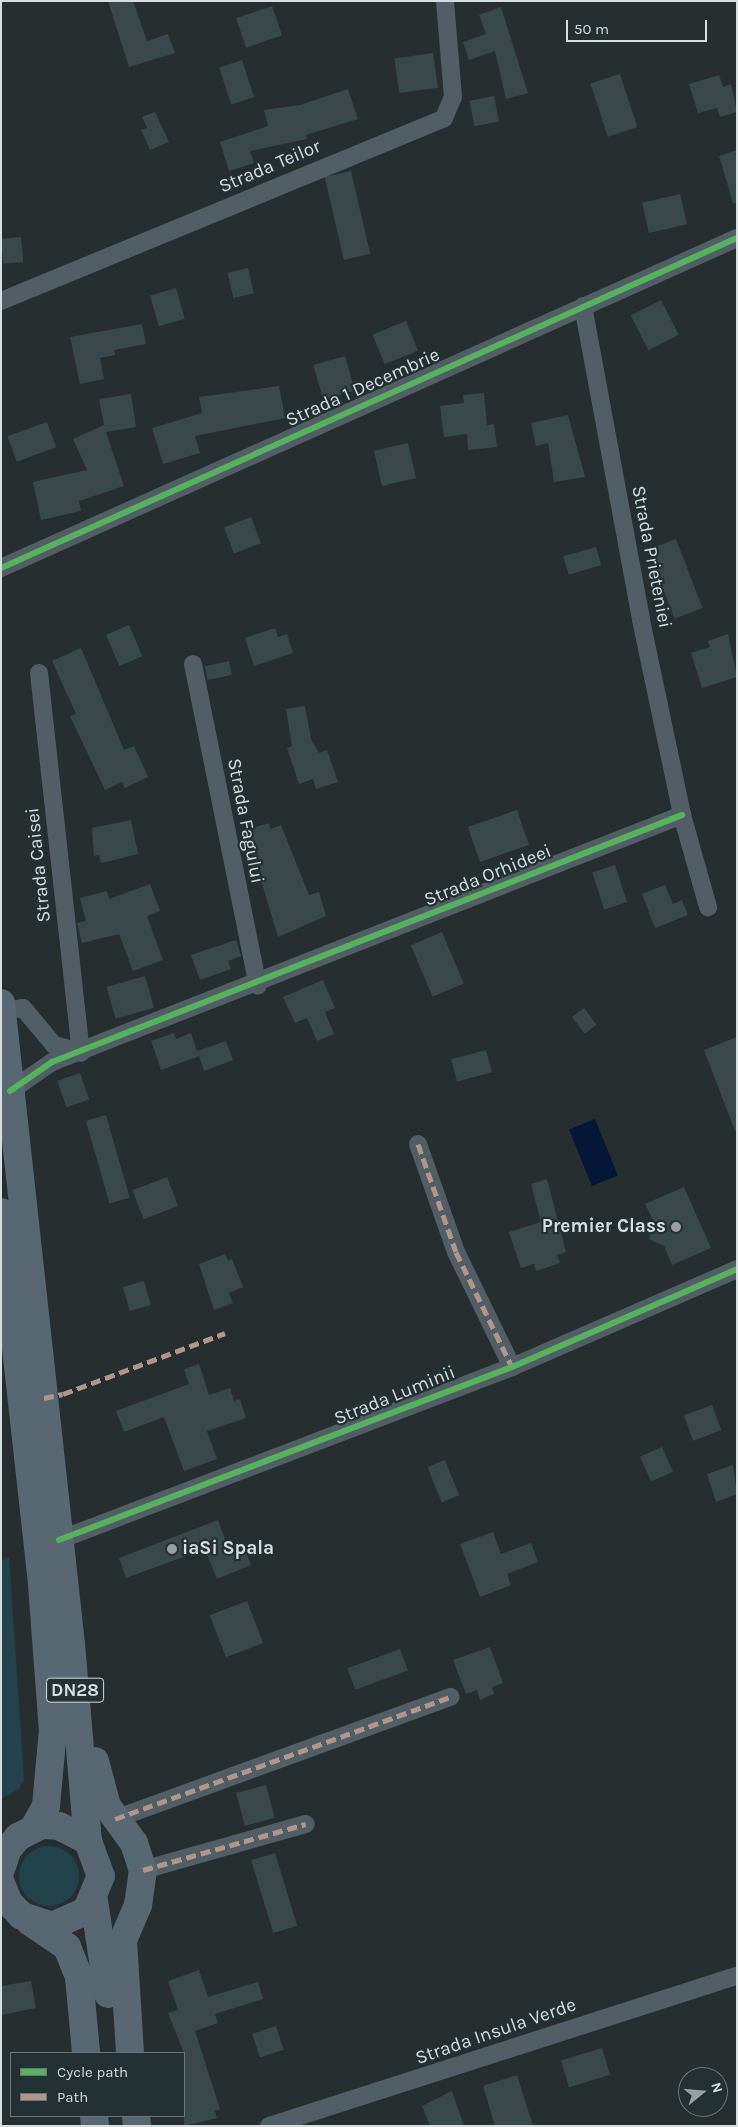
<!DOCTYPE html>
<style>
body{margin:0}
#map{position:relative;width:738px;height:2127px;overflow:hidden;background:#272e30;font-family:Karla,sans-serif}
div>[style]{position:absolute}
[style*='--x']{left:calc(var(--x)*1px);top:calc(var(--y)*1px);width:calc(var(--w)*1px);rotate:calc(var(--a)*1deg)}
.green>*{inset:0;background:#22424c}
.round{border-radius:50%}
.water>*{inset:0;background:#041737;transform-origin:0 0}
.building>*{inset:0;background:#39484a;transform-origin:0 0}
.minor>*{height:18px;margin:-9px;padding:0 9px;transform-origin:9px;border-radius:9px;background:#515e66}
.trunk>*{height:28px;margin:-14px;padding:0 14px;transform-origin:14px;border-radius:14px;background:#576873}
.quiet>*{height:5px;margin-top:-2.5px;transform-origin:0;background:repeating-linear-gradient(90deg,#b2968c 0 10px,transparent 0 15px)}
.cycleway>*{height:6px;margin:-3px;padding:0 3px;transform-origin:3px;border-radius:3px;background:#56b35d}
.dots>*{width:14px;height:14px;translate:-50% -50%;box-sizing:border-box;border:2px solid #233034;border-radius:50%}
span{translate:-50% -50%;white-space:nowrap;text-align:center;line-height:1.15;-webkit-text-stroke:4.5px #233034;paint-order:stroke}
.shield-label span{padding:1px 4px;background:#233034;border:1px solid;border-radius:4px;-webkit-text-stroke-width:0}
.shield-label{font-size:18px;color:#d6dee0;font-weight:700}
.street-label{font-size:19px;color:#d6dee0}
.poi-label{font-size:19px;color:#d6dee0;font-weight:700}
.right{translate:-100% -50%;text-align:right}
.left{translate:0 -50%;text-align:left}
.frame{position:absolute;inset:0;border:2px solid #d6dee0;pointer-events:none}
.legend{position:absolute;left:10px;top:2052px;width:175px;height:65px;box-sizing:border-box;background:#233034;border:1px solid #6b7679;margin:0;padding:6px 9px;list-style:none;font-size:15px;color:#d6dee0}
.legend li{display:flex;align-items:center;gap:10px;height:25px}
.legend b{width:25px;border:1px solid #6b7679}
.north{position:absolute;left:678px;top:2067px;width:50px;height:50px;box-sizing:border-box;background:#233034;border:1px solid #6b7679;border-radius:50%;rotate:73deg;font-size:14px;font-weight:700;line-height:20px;text-align:center;color:#d6dee0}
.north::after{content:'';display:block;margin:auto;width:18px;height:22px;background:#99a0a2;clip-path:polygon(50% 0,100% 100%,50% 72%,0 100%)}
.scale{position:absolute;left:566px;top:20px;width:141px;height:22px;box-sizing:border-box;border:2px solid #d6dee0;border-top:0;padding-left:6px;font-size:15px;line-height:18px;white-space:nowrap;color:#d6dee0;-webkit-text-stroke:4px #233034;paint-order:stroke}
</style>
<div id="map">
<div class="green">
<div style="clip-path:polygon(9px 1557px,24px 1779px,19px 1789px,1px 1799px,1px 1560px)"></div>
<div class="round" style="left:19px;top:1846px;width:60px;height:60px"></div>
</div>
<div class="water">
<div style="left:595px;top:1119px;width:61px;height:28px;rotate:68deg"></div>
</div>
<div class="building">
<div style="clip-path:polygon(108px 1px,133px 1px,147px 41px,168px 34px,175px 53px,129px 67px)"></div>
<div style="left:272px;top:6px;width:31px;height:38px;rotate:71deg"></div>
<div style="clip-path:polygon(501px 7px,528px 93px,506px 99px,495px 51px,469px 60px,463px 42px,486px 34px,479px 15px)"></div>
<div style="left:433px;top:53px;width:35px;height:39px;rotate:82deg"></div>
<div style="left:242px;top:60px;width:39px;height:24px;rotate:72deg"></div>
<div style="left:620px;top:74px;width:56px;height:31px;rotate:72deg"></div>
<div style="clip-path:polygon(719px 75px,723px 87px,731px 84px,737px 112px,720px 117px,717px 108px,698px 113px,689px 84px)"></div>
<div style="clip-path:polygon(348px 89px,358px 119px,306px 135px,307px 139px,250px 151px,254px 163px,229px 171px,220px 142px,268px 126px,264px 110px,300px 105px)"></div>
<div style="left:494px;top:96px;width:26px;height:25px;rotate:79deg"></div>
<div style="clip-path:polygon(155px 112px,169px 142px,150px 150px,141px 130px,147px 128px,142px 117px)"></div>
<div style="clip-path:polygon(737px 150px,737px 203px,733px 203px,719px 156px)"></div>
<div style="left:351px;top:171px;width:85px;height:27px;rotate:77deg"></div>
<div style="left:680px;top:194px;width:31px;height:39px;rotate:77deg"></div>
<div style="left:21px;top:237px;width:25px;height:20px;rotate:85deg"></div>
<div style="left:248px;top:268px;width:26px;height:21px;rotate:77deg"></div>
<div style="left:176px;top:288px;width:32px;height:27px;rotate:74deg"></div>
<div style="left:661px;top:300px;width:39px;height:34px;rotate:63deg"></div>
<div style="left:406px;top:321px;width:32px;height:36px;rotate:68deg"></div>
<div style="clip-path:polygon(142px 324px,146px 344px,114px 350px,115px 355px,100px 358px,104px 379px,80px 384px,70px 337px)"></div>
<div style="left:345px;top:356px;width:36px;height:33px;rotate:74deg"></div>
<div style="clip-path:polygon(279px 386px,285px 418px,195px 436px,200px 453px,163px 464px,152px 428px,202px 413px,199px 397px)"></div>
<div style="clip-path:polygon(484px 393px,487px 425px,494px 424px,497px 447px,468px 450px,467px 434px,444px 437px,440px 406px,464px 403px,463px 395px)"></div>
<div style="clip-path:polygon(131px 394px,136px 427px,106px 432px,124px 486px,79px 501px,81px 511px,41px 520px,33px 482px,87px 470px,73px 439px,104px 425px,99px 399px)"></div>
<div style="clip-path:polygon(568px 415px,585px 477px,554px 482px,548px 443px,536px 446px,531px 423px)"></div>
<div style="left:47px;top:422px;width:27px;height:42px;rotate:70deg"></div>
<div style="left:408px;top:443px;width:36px;height:35px;rotate:77deg"></div>
<div style="left:251px;top:517px;width:28px;height:29px;rotate:69deg"></div>
<div style="left:676px;top:539px;width:74px;height:30px;rotate:69deg"></div>
<div style="left:596px;top:547px;width:19px;height:34px;rotate:74deg"></div>
<div style="left:129px;top:625px;width:34px;height:25px;rotate:67deg"></div>
<div style="clip-path:polygon(275px 628px,278px 637px,287px 634px,293px 653px,254px 666px,245px 638px)"></div>
<div style="clip-path:polygon(728px 634px,737px 677px,702px 688px,691px 653px,710px 647px,708px 641px)"></div>
<div style="clip-path:polygon(81px 648px,124px 750px,134px 746px,148px 777px,125px 788px,122px 782px,105px 790px,70px 716px,76px 714px,52px 661px)"></div>
<div style="left:229px;top:661px;width:14px;height:25px;rotate:78deg"></div>
<div style="clip-path:polygon(305px 706px,311px 739px,319px 753px,327px 750px,338px 782px,316px 789px,313px 779px,299px 784px,287px 748px,292px 746px,286px 709px)"></div>
<div style="left:517px;top:810px;width:37px;height:52px;rotate:71deg"></div>
<div style="clip-path:polygon(131px 820px,138px 854px,101px 863px,99px 855px,94px 856px,92px 828px)"></div>
<div style="clip-path:polygon(269px 823px,271px 829px,281px 825px,309px 895px,319px 892px,326px 916px,278px 937px,246px 830px)"></div>
<div style="left:615px;top:865px;width:39px;height:24px;rotate:72deg"></div>
<div style="clip-path:polygon(150px 884px,160px 911px,147px 916px,163px 960px,133px 971px,119px 934px,82px 943px,77px 923px,86px 921px,80px 898px,107px 891px,109px 899px)"></div>
<div style="clip-path:polygon(665px 885px,673px 904px,682px 900px,688px 915px,655px 928px,642px 894px)"></div>
<div style="left:442px;top:932px;width:56px;height:34px;rotate:67deg"></div>
<div style="clip-path:polygon(236px 940px,241px 956px,228px 961px,231px 969px,200px 980px,191px 955px)"></div>
<div style="left:145px;top:976px;width:33px;height:40px;rotate:74deg"></div>
<div style="clip-path:polygon(323px 980px,335px 1008px,325px 1012px,334px 1034px,317px 1041px,307px 1018px,295px 1023px,283px 997px)"></div>
<div style="left:584px;top:1008px;width:21px;height:15px;rotate:53deg"></div>
<div style="clip-path:polygon(174px 1033px,176px 1039px,191px 1033px,197px 1051px,226px 1041px,233px 1060px,204px 1071px,199px 1056px,161px 1070px,151px 1041px)"></div>
<div style="clip-path:polygon(737px 1037px,737px 1130px,735px 1131px,704px 1050px)"></div>
<div style="left:486px;top:1050px;width:23px;height:36px;rotate:75deg"></div>
<div style="left:80px;top:1073px;width:28px;height:24px;rotate:71deg"></div>
<div style="left:106px;top:1115px;width:86px;height:21px;rotate:74deg"></div>
<div style="left:167px;top:1177px;width:31px;height:37px;rotate:69deg"></div>
<div style="clip-path:polygon(547px 1179px,566px 1252px,557px 1255px,560px 1263px,536px 1271px,534px 1264px,521px 1268px,509px 1232px,541px 1222px,531px 1184px)"></div>
<div style="clip-path:polygon(684px 1187px,711px 1248px,672px 1265px,664px 1246px,649px 1239px,653px 1220px,645px 1204px)"></div>
<div style="clip-path:polygon(225px 1254px,228px 1261px,232px 1259px,243px 1287px,229px 1293px,233px 1303px,214px 1310px,199px 1264px)"></div>
<div style="left:144px;top:1281px;width:25px;height:22px;rotate:74deg"></div>
<div style="clip-path:polygon(199px 1364px,209px 1395px,230px 1388px,234px 1401px,240px 1399px,246px 1418px,207px 1431px,217px 1459px,184px 1471px,164px 1417px,124px 1432px,116px 1411px,189px 1384px,184px 1369px)"></div>
<div style="left:712px;top:1405px;width:27px;height:30px;rotate:70deg"></div>
<div style="left:662px;top:1447px;width:27px;height:24px;rotate:66deg"></div>
<div style="left:445px;top:1460px;width:38px;height:19px;rotate:68deg"></div>
<div style="clip-path:polygon(733px 1465px,737px 1494px,716px 1502px,707px 1474px)"></div>
<div style="clip-path:polygon(218px 1520px,230px 1553px,244px 1548px,251px 1565px,217px 1579px,205px 1549px,126px 1578px,119px 1558px)"></div>
<div style="clip-path:polygon(493px 1532px,501px 1554px,531px 1543px,538px 1562px,507px 1574px,511px 1585px,480px 1597px,460px 1544px)"></div>
<div style="left:247px;top:1601px;width:45px;height:40px;rotate:69deg"></div>
<div style="clip-path:polygon(490px 1647px,503px 1683px,492px 1687px,494px 1694px,480px 1700px,477px 1690px,466px 1694px,453px 1660px)"></div>
<div style="left:400px;top:1649px;width:23px;height:56px;rotate:70deg"></div>
<div style="left:266px;top:1785px;width:34px;height:31px;rotate:75deg"></div>
<div style="left:275px;top:1853px;width:76px;height:25px;rotate:73deg"></div>
<div style="clip-path:polygon(199px 1970px,208px 1997px,258px 1982px,263px 1999px,215px 2014px,218px 2023px,195px 2031px,220px 2109px,215px 2111px,217px 2118px,184px 2126px,184px 2053px,168px 2013px,178px 2010px,168px 1981px)"></div>
<div style="clip-path:polygon(31px 1981px,36px 2008px,1px 2015px,1px 1986px)"></div>
<div style="left:276px;top:2026px;width:25px;height:25px;rotate:72deg"></div>
<div style="left:602px;top:2048px;width:28px;height:43px;rotate:73deg"></div>
<div style="clip-path:polygon(517px 2075px,533px 2126px,495px 2126px,483px 2086px)"></div>
<div style="clip-path:polygon(452px 2091px,464px 2126px,430px 2126px,422px 2106px)"></div>
</div>
<div class="minor">
<div style="--x:1;--y:301;--w:479;--a:-22.4"></div>
<div style="--x:444;--y:118;--w:23;--a:-67"></div>
<div style="--x:453;--y:97;--w:96;--a:-94.8"></div>
<div style="--x:583;--y:306;--w:319;--a:79.5"></div>
<div style="--x:641;--y:620;--w:199;--a:78.1"></div>
<div style="--x:682;--y:815;--w:96;--a:74.2"></div>
<div style="--x:1;--y:568;--w:807;--a:-24.15"></div>
<div style="--x:193;--y:664;--w:328;--a:78.6"></div>
<div style="--x:39;--y:673;--w:382;--a:83.7"></div>
<div style="--x:2;--y:1011;--w:21;--a:-8"></div>
<div style="--x:23;--y:1008;--w:48;--a:50"></div>
<div style="--x:54;--y:1045;--w:28;--a:15"></div>
<div style="--x:10;--y:1091;--w:51;--a:-34.6"></div>
<div style="--x:52;--y:1062;--w:677;--a:-21.41"></div>
<div style="--x:418;--y:1144;--w:114;--a:70.6"></div>
<div style="--x:456;--y:1252;--w:128;--a:64"></div>
<div style="--x:59;--y:1540;--w:485;--a:-20.9"></div>
<div style="--x:512;--y:1367;--w:245;--a:-23.5"></div>
<div style="--x:115;--y:1819;--w:357;--a:-20"></div>
<div style="--x:143;--y:1870;--w:169;--a:-15.8"></div>
<div style="--x:269;--y:2126;--w:491;--a:-17.8"></div>
</div>
<div class="trunk">
<div style="--x:1;--y:1003;--w:645;--a:83.77"></div>
<div style="--x:71;--y:1644;--w:198;--a:85.1"></div>
<div style="--x:1;--y:1212;--w:362;--a:83.7"></div>
<div style="--x:41;--y:1572;--w:158;--a:85.7"></div>
<div style="--x:53;--y:1730;--w:76;--a:95.3"></div>
<div style="--x:46;--y:1806;--w:25;--a:119"></div>
<div style="--x:95;--y:1761;--w:47;--a:75.1"></div>
<div style="--x:107;--y:1806;--w:46;--a:53.9"></div>
<div style="--x:134;--y:1843;--w:28;--a:72"></div>
<div style="--x:143;--y:1870;--w:35;--a:98"></div>
<div style="--x:138;--y:1905;--w:39;--a:113"></div>
<div style="--x:123;--y:1941;--w:112;--a:86.4"></div>
<div style="--x:1;--y:1869;--w:21;--a:-71"></div>
<div style="--x:8;--y:1849;--w:16;--a:-50"></div>
<div style="--x:18;--y:1837;--w:27;--a:-27"></div>
<div style="--x:42;--y:1825;--w:17;--a:3"></div>
<div style="--x:59;--y:1826;--w:33;--a:27"></div>
<div style="--x:88;--y:1841;--w:37;--a:70"></div>
<div style="--x:101;--y:1876;--w:38;--a:113"></div>
<div style="--x:86;--y:1911;--w:36;--a:156"></div>
<div style="--x:53;--y:1926;--w:33;--a:-162"></div>
<div style="--x:22;--y:1916;--w:18;--a:-135"></div>
<div style="--x:9;--y:1903;--w:22;--a:-112"></div>
<div style="--x:94;--y:1901;--w:94;--a:81.4"></div>
<div style="--x:30;--y:1922;--w:45;--a:34"></div>
<div style="--x:67;--y:1947;--w:32;--a:68"></div>
<div style="--x:79;--y:1977;--w:76;--a:84.7"></div>
<div style="--x:94;--y:2116;--w:10;--a:84"></div>
<div style="--x:136;--y:2116;--w:10;--a:84"></div>
</div>
<div class="quiet">
<div style="--x:418;--y:1144;--w:114;--a:70.6"></div>
<div style="--x:456;--y:1252;--w:128;--a:64"></div>
<div style="--x:44;--y:1398;--w:19;--a:-12"></div>
<div style="--x:63;--y:1394;--w:173;--a:-20.6"></div>
<div style="--x:115;--y:1819;--w:357;--a:-20"></div>
<div style="--x:143;--y:1870;--w:169;--a:-15.8"></div>
</div>
<div class="cycleway">
<div style="--x:1;--y:568;--w:807;--a:-24.15"></div>
<div style="--x:10;--y:1091;--w:51;--a:-34.6"></div>
<div style="--x:52;--y:1062;--w:677;--a:-21.41"></div>
<div style="--x:59;--y:1540;--w:485;--a:-20.9"></div>
<div style="--x:512;--y:1367;--w:245;--a:-23.5"></div>
</div>
<div class="dots">
<div style="left:676px;top:1227px;background:#99a0a2"></div>
<div style="left:172px;top:1549px;background:#99a0a2"></div>
</div>
<div class="shield-label">
<span style="left:75px;top:1690px">DN28</span>
</div>
<div class="street-label">
<span style="left:270px;top:167px;rotate:-23deg">Strada Teilor</span>
<span style="left:363px;top:388px;rotate:-24deg">Strada 1 Decembrie</span>
<span style="left:651px;top:557px;rotate:79deg">Strada Prieteniei</span>
<span style="left:245px;top:821px;rotate:79deg">Strada Fagului</span>
<span style="left:39px;top:865px;rotate:-96deg">Strada Caisei</span>
<span style="left:488px;top:876px;rotate:-22deg">Strada Orhideei</span>
<span style="left:395px;top:1396px;rotate:-22deg">Strada Luminii</span>
<span style="left:496px;top:2032px;rotate:-19deg">Strada Insula Verde</span>
</div>
<div class="poi-label">
<span class="right" style="left:666px;top:1227px">Premier Class</span>
<span class="left" style="left:182px;top:1549px">iaSi Spala</span>
</div>
<div class="frame"></div>
<ul class="legend">
<li><b style="height:6px;background:#56b35d"></b>Cycle path</li>
<li><b style="height:6px;background:#b2968c"></b>Path</li>
</ul>
<div class="north">N</div>
<div class="scale">50 m</div>
</div>
